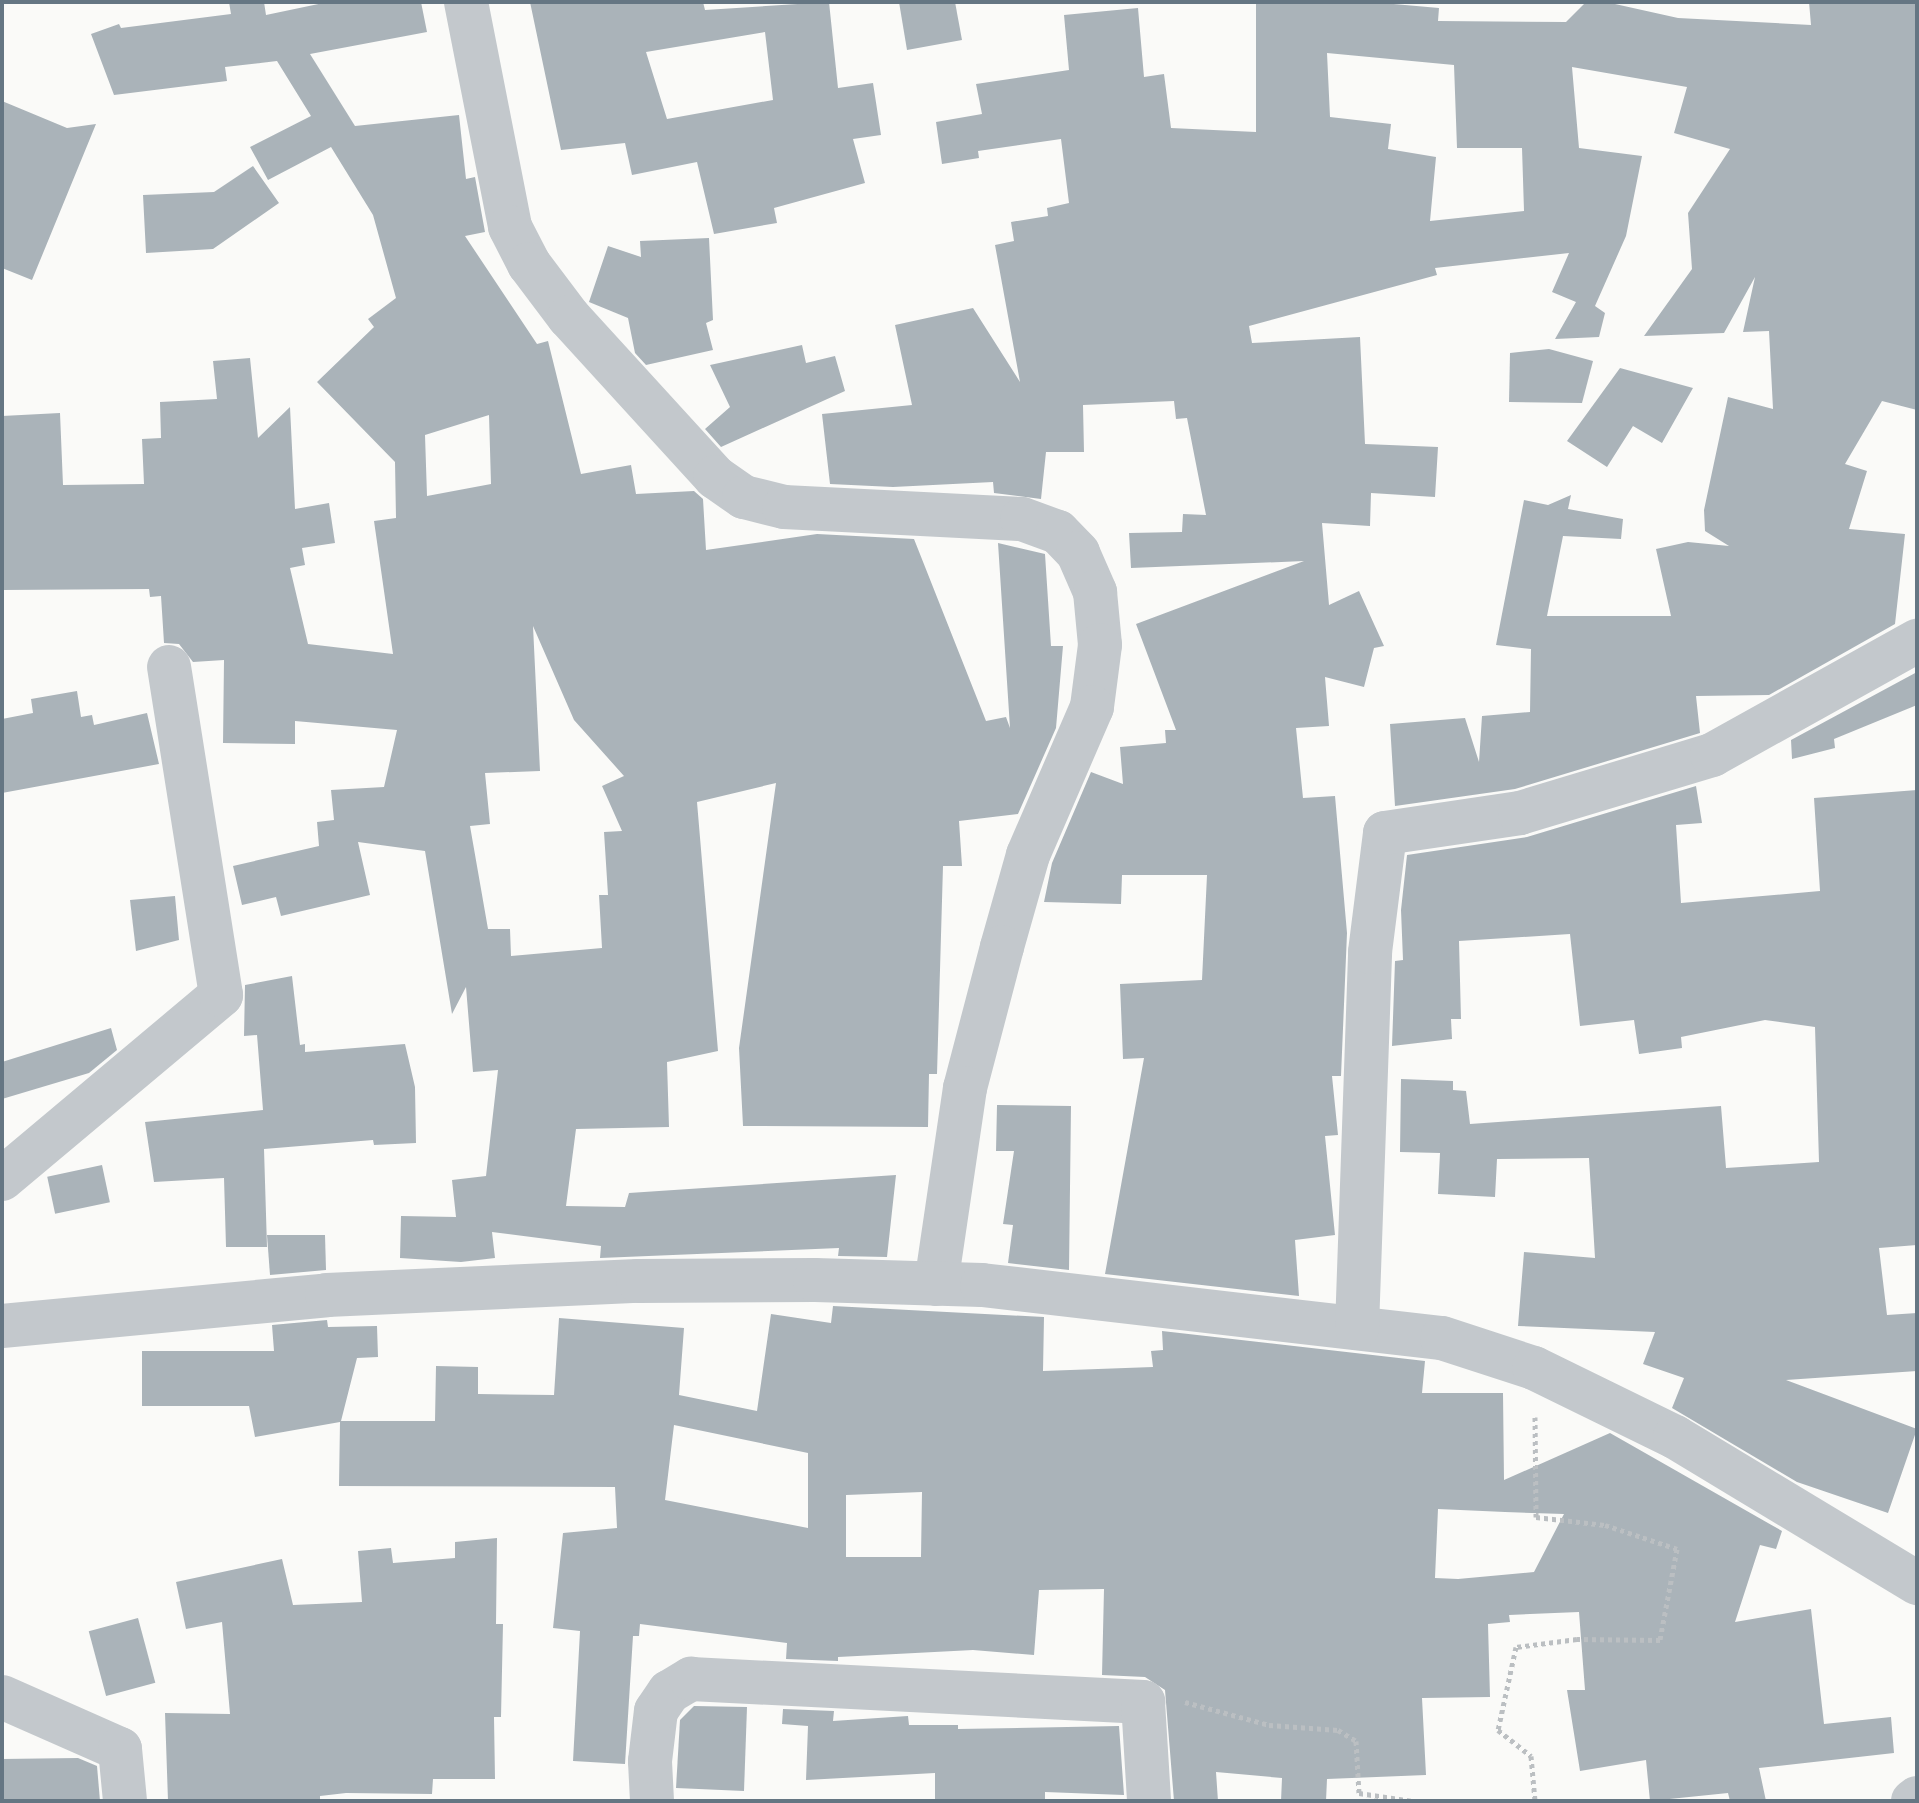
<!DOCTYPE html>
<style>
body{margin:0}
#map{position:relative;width:1919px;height:1803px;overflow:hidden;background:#fafaf8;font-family:Montserrat,sans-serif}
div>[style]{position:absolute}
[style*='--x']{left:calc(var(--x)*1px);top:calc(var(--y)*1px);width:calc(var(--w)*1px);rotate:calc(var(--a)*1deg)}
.building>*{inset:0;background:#aab3b9;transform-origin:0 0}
.path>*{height:5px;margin-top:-2.5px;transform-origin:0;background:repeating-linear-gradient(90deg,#bbbfc2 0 4px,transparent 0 8px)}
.minor>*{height:44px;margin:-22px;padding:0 22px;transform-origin:22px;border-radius:22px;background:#c3c8cc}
span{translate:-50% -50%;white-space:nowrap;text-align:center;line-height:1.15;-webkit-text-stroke:8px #fff;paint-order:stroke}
.frame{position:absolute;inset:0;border:4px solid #657683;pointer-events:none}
</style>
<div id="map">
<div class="building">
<div style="clip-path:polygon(evenodd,229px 2px,264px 2px,266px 15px,328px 2px,421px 2px,427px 32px,310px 54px,355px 126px,459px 115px,466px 179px,475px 177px,485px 232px,465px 236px,537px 344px,548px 341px,581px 474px,631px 465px,636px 494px,694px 491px,703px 499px,706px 550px,817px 534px,914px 539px,986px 721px,1006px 717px,1010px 728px,998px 543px,1045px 554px,1051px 646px,1063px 646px,1056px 728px,1018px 814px,959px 821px,962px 866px,943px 866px,937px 1074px,929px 1074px,928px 1127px,743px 1126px,739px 1048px,776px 783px,697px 802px,718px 1051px,667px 1062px,669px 1127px,576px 1129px,566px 1206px,625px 1207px,629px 1193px,896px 1175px,887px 1257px,838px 1256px,839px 1248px,600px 1258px,601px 1246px,492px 1232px,495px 1258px,461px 1262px,400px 1258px,401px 1216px,456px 1217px,452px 1180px,486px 1176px,498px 1070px,473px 1072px,466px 987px,452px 1014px,425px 851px,358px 842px,370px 895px,281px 916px,276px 897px,242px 905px,233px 866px,319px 846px,317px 822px,334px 820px,331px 790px,384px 787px,397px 730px,295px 721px,295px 744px,223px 743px,224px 660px,193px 662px,179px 644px,164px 643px,161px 596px,150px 597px,149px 589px,2px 590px,2px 416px,60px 413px,63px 485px,144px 484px,142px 439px,161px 438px,160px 402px,217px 399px,213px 361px,250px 358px,258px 438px,290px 407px,295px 509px,329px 503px,335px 543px,302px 548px,305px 565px,290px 568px,308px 644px,393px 654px,374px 521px,396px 518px,395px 462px,317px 382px,374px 327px,368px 319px,396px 298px,373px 215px,331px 147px,268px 180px,250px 147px,311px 116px,277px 61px,225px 67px,227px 81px,114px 95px,91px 34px,119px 24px,121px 28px,231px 14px,229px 2px,489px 415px,491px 484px,427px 496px,425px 435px,489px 415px,229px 2px,533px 626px,574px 720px,624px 776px,602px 786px,622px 831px,604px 832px,608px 895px,599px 895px,602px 948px,511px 956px,510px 929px,488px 929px,470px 826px,490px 824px,485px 773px,540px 771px,533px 626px)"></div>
<div style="clip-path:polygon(evenodd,530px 2px,703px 2px,705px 10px,829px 2px,838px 88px,873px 83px,881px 135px,853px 139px,865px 183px,774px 208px,777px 223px,714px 234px,697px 162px,632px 175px,625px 143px,561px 150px,530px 2px,765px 32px,773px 100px,667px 119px,646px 52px,765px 32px)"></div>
<div style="clip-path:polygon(899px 2px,955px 2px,962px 40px,907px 50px)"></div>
<div style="clip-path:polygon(evenodd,1256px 2px,1371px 2px,1439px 8px,1438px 21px,1566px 22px,1586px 2px,1606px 2px,1678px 18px,1811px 25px,1809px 2px,1917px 2px,1917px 410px,1882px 401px,1845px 464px,1867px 471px,1849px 529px,1905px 534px,1895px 624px,1769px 695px,1696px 696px,1700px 733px,1515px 789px,1395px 806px,1390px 724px,1465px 718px,1479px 762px,1482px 716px,1530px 712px,1531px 649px,1496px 645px,1524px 500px,1548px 505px,1571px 495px,1568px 509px,1623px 519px,1621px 539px,1563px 536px,1547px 616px,1671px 616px,1656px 549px,1688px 542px,1729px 546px,1705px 531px,1704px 510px,1728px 397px,1773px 409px,1769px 331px,1743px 332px,1755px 277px,1724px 333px,1644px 336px,1692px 269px,1688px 213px,1730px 149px,1674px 133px,1687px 87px,1572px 67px,1579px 148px,1642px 156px,1626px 236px,1595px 306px,1605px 313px,1599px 337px,1555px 339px,1576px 302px,1552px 292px,1569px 253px,1435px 268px,1437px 275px,1249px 326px,1252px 343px,1360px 337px,1365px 444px,1438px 447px,1435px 497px,1371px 493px,1370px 526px,1322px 523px,1329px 605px,1359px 591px,1384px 646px,1374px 648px,1364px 687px,1325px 677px,1329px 726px,1296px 728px,1303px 798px,1335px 796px,1347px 933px,1341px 1076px,1332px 1076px,1338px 1135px,1325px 1136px,1335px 1235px,1295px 1240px,1299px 1296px,1105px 1274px,1144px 1058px,1123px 1059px,1120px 984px,1202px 980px,1207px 875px,1122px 875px,1121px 904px,1044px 902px,1052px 863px,1091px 772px,1123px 784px,1120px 747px,1166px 743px,1165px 730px,1176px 730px,1136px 624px,1304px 561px,1131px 568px,1129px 533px,1182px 532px,1183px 514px,1206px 515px,1187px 418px,1176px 419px,1174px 401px,1083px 405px,1084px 452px,1046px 452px,1041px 499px,994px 493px,993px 482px,893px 487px,830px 484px,822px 414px,912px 405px,895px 325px,973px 308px,1020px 382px,995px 245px,1014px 241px,1011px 222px,1048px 216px,1047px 208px,1069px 203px,1061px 139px,978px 151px,979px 158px,942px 164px,936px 122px,982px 114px,976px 84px,1069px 70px,1064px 15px,1138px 8px,1144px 77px,1164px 74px,1171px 128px,1256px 132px,1256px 2px,1327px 53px,1454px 65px,1457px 148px,1522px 148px,1524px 211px,1430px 221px,1436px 157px,1388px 149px,1391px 124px,1330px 117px,1327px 53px)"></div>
<div style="clip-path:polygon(2px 101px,67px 128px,96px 124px,32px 280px,2px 268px)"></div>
<div style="clip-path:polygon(253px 166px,279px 203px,213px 249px,146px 253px,143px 195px,214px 192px)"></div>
<div style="clip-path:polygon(709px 238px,713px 320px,706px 323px,713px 350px,646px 365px,635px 353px,628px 318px,589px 302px,608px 246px,641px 257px,640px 241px)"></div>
<div style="clip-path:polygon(802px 345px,806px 363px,835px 356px,845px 391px,721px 447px,705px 429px,730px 407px,710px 365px)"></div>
<div style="clip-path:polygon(1549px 349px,1593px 361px,1582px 403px,1509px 402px,1510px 353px)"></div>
<div style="clip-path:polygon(1620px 368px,1693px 388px,1662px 443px,1633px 426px,1607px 467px,1567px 441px)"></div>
<div style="clip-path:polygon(1917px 672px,1917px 705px,1834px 739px,1835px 748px,1792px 759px,1791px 740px)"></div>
<div style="clip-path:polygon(77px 691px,81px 717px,92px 715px,94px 725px,147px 713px,159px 764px,2px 793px,2px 719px,33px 713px,31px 699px)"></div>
<div style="clip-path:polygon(1696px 786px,1702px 823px,1676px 825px,1681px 903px,1820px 891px,1814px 798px,1917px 790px,1917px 1245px,1879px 1248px,1887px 1315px,1917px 1313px,1917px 1371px,1786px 1380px,1917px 1429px,1888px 1513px,1797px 1482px,1672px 1408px,1684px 1378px,1643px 1364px,1655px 1332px,1518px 1326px,1524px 1252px,1595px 1258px,1589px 1158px,1497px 1159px,1495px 1197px,1438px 1194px,1440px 1153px,1400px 1152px,1401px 1079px,1453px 1081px,1453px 1090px,1466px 1091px,1470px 1124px,1721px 1106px,1726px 1168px,1819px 1162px,1815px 1027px,1765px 1020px,1681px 1037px,1682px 1048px,1639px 1054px,1634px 1020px,1580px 1026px,1570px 934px,1459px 941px,1461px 1019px,1451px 1019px,1452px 1039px,1392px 1046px,1395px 961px,1403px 960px,1401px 910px,1407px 855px,1527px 837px)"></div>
<div style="clip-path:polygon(175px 896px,179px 940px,136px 951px,130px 900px)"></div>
<div style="clip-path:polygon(292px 976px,300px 1045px,305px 1044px,305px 1052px,405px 1044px,415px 1087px,416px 1143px,374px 1145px,373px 1140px,264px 1149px,267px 1247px,226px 1247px,224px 1178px,154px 1182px,145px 1122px,263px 1110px,257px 1035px,244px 1036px,245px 985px)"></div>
<div style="clip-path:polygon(111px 1028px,117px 1050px,89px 1073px,2px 1099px,2px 1062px)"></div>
<div style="clip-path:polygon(997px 1105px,1071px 1106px,1069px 1270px,1008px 1263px,1013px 1225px,1003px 1224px,1014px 1151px,996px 1151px)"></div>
<div style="left:102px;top:1165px;width:38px;height:56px;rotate:78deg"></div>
<div style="clip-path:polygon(267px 1235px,325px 1235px,326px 1270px,270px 1275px)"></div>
<div style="clip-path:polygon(evenodd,833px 1306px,1044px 1317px,1043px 1371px,1153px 1367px,1151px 1351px,1163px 1350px,1162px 1331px,1425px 1361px,1422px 1393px,1503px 1393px,1504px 1480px,1610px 1433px,1782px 1531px,1776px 1549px,1760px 1545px,1735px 1622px,1811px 1609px,1824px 1724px,1891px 1717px,1894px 1753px,1759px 1768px,1766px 1801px,1730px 1801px,1728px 1793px,1650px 1801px,1646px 1760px,1580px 1771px,1567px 1690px,1585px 1690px,1579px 1612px,1509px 1615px,1510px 1622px,1488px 1624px,1490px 1697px,1422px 1698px,1426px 1775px,1327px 1779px,1326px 1801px,1281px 1801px,1282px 1778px,1216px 1772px,1218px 1801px,1174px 1801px,1165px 1690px,1145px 1677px,1102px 1675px,1104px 1589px,1039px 1590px,1034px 1655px,973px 1650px,838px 1657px,838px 1661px,786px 1659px,787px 1643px,640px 1624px,639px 1636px,633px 1636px,625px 1764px,573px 1761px,580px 1631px,553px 1628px,563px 1533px,617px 1528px,615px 1487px,339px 1486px,340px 1422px,255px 1437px,249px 1406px,142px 1406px,142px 1351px,274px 1351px,272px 1325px,327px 1320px,328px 1327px,377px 1326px,378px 1357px,357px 1358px,341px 1421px,435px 1421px,436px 1366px,478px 1367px,478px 1394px,554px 1395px,559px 1318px,684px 1328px,679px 1395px,757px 1411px,771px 1314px,831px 1323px,833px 1306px,674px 1425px,808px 1453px,808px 1528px,665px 1500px,674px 1425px,833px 1306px,922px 1492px,921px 1557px,846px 1557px,846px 1495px,922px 1492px,833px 1306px,1438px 1509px,1505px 1512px,1564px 1514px,1534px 1572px,1458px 1579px,1435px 1578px,1438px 1509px)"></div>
<div style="clip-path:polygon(497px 1538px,496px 1624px,503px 1624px,501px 1717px,494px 1717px,495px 1779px,433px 1779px,432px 1794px,346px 1793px,320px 1796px,320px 1801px,168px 1801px,165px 1713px,230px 1714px,222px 1622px,186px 1629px,176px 1582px,282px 1559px,293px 1605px,362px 1602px,358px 1551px,391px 1548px,393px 1563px,455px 1558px,455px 1542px)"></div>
<div style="left:138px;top:1618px;width:67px;height:51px;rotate:75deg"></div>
<div style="clip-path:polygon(694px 1706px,747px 1707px,744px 1791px,676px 1788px,680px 1720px)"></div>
<div style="clip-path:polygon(783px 1709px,834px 1711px,833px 1721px,908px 1716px,909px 1725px,958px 1725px,958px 1729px,1119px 1726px,1124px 1795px,1045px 1792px,1045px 1801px,935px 1801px,935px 1773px,806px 1780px,808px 1726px,782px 1724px)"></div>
<div style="clip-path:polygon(78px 1758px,97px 1766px,100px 1801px,2px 1801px,2px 1759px)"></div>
</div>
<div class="path">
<div style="--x:1535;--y:1417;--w:100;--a:89.4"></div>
<div style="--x:1536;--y:1517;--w:69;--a:6.6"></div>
<div style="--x:1605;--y:1525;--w:76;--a:18.4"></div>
<div style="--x:1677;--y:1549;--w:93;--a:100.6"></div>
<div style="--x:1660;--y:1640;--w:83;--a:-179.3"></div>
<div style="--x:1577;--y:1639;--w:62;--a:172.5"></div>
<div style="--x:1516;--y:1647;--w:85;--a:102.2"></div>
<div style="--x:1498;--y:1730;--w:42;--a:38.2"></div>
<div style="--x:1531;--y:1756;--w:45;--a:84.9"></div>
<div style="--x:1185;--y:1702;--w:87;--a:15.3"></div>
<div style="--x:1269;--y:1725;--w:69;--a:4.1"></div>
<div style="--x:1338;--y:1730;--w:21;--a:31"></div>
<div style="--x:1356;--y:1741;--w:52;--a:86.7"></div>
<div style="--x:1359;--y:1793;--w:54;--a:8.6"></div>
</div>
<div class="minor">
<div style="--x:466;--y:2;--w:229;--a:78.9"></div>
<div style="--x:510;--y:227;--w:42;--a:62.8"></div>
<div style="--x:529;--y:264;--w:66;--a:53"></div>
<div style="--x:569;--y:317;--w:217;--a:47.6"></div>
<div style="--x:715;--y:477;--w:35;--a:35"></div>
<div style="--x:744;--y:497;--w:41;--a:14"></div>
<div style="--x:784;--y:507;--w:238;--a:2.9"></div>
<div style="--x:1022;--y:519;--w:38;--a:20"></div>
<div style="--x:1058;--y:532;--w:29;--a:46"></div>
<div style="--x:1078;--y:553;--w:43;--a:66.4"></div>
<div style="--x:1095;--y:592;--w:53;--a:84.6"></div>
<div style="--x:1100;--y:645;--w:63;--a:97.4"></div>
<div style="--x:1092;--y:707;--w:161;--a:113.4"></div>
<div style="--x:1028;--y:855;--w:96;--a:105.8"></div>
<div style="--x:1002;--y:947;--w:146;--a:104.7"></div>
<div style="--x:965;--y:1088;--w:198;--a:98.4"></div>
<div style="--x:2;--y:1179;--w:286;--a:-40"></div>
<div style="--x:221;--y:995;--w:332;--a:-99"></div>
<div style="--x:2;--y:1326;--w:326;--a:-5.4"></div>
<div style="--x:327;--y:1295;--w:311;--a:-2.6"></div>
<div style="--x:638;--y:1281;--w:177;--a:-0.3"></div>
<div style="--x:815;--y:1280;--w:167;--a:1.7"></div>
<div style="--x:982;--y:1285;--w:463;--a:6.6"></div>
<div style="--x:1442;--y:1338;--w:97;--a:18.1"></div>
<div style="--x:1534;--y:1368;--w:157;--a:26.1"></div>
<div style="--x:1675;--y:1437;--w:283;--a:31.1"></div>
<div style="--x:1357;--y:1328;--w:376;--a:-88"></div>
<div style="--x:1370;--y:952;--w:120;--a:-82.8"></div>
<div style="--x:1385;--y:833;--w:136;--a:-8.4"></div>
<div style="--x:1520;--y:813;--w:201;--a:-16.8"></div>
<div style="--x:1712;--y:755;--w:235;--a:-29.1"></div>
<div style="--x:2;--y:1697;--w:129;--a:23.8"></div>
<div style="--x:120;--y:1749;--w:52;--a:84.5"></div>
<div style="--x:652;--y:1801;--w:40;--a:-92.9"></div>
<div style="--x:650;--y:1761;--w:50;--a:-83.2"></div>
<div style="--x:656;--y:1711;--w:23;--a:-56"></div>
<div style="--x:669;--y:1692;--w:26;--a:-31"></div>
<div style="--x:691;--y:1679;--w:453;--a:2.9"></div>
<div style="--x:1143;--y:1702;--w:99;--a:86.5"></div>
<div style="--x:1913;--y:1801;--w:5;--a:-37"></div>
</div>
<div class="frame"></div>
</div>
